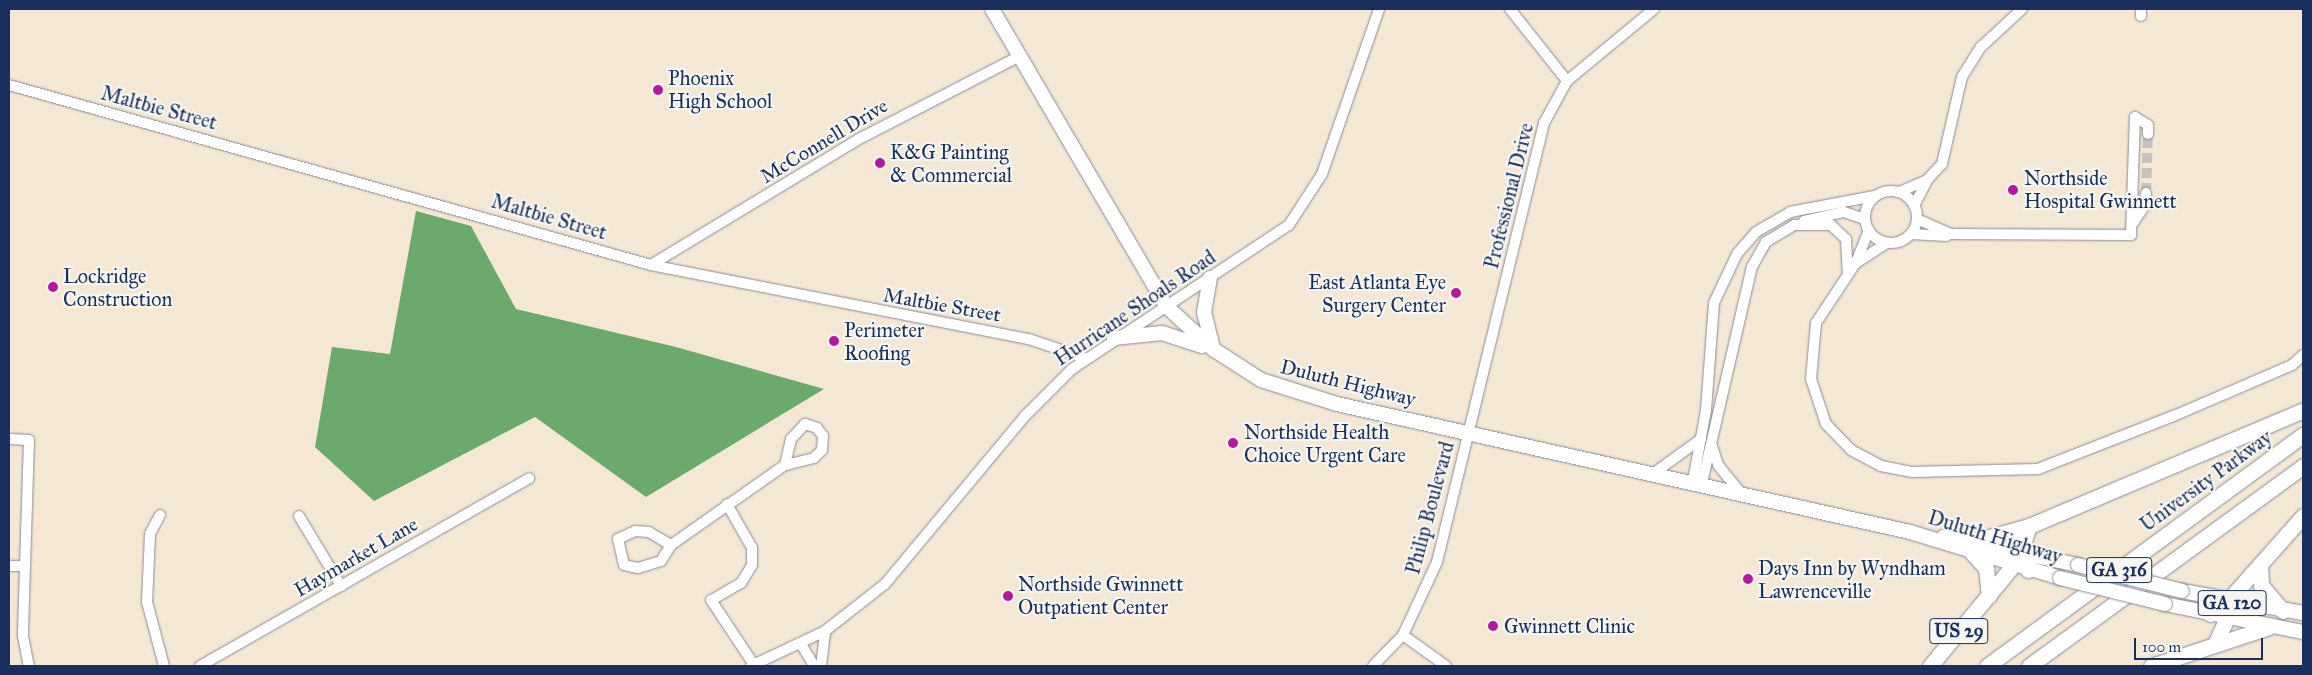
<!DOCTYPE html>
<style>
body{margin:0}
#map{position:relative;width:2312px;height:675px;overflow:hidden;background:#f4e7d4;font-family:"IM FELL Great Primer",serif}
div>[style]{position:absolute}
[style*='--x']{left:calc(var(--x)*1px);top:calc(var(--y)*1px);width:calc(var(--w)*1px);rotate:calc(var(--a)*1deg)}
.forest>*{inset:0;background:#6baa6c}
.minor-tunnel>*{height:10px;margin-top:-5px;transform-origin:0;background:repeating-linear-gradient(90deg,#c9c2bc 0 10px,transparent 0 15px)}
.roads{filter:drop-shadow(0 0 1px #888b99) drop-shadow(0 0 1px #888b99)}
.minor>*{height:10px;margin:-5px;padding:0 5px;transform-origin:5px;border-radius:5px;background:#fff}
.minor>.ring{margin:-5px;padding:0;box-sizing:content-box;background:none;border:10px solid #fff;border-radius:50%}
.major>*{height:14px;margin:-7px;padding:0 7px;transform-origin:7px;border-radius:7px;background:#fff}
.highway>*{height:15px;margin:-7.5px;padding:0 7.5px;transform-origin:7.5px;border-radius:7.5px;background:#fff}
.bridges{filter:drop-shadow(0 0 1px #888b99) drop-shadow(0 0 1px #888b99)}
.major-bridge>*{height:14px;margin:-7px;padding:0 7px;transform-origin:7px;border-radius:7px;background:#fff}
.dots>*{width:14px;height:14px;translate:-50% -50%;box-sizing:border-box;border:2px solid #f6f6f2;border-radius:50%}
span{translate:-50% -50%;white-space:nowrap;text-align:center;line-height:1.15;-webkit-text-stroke:4.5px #f6f6f2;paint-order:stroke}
.shield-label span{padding:1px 4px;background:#f6f6f2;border:1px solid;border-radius:4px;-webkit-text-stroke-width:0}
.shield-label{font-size:19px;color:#1b2f5e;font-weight:700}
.poi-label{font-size:20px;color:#1b2f5e}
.left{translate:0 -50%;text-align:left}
.right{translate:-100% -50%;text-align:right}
.street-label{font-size:20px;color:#1b2f5e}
.frame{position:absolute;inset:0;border:10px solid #1b2f5e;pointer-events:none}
.scale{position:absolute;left:2134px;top:638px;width:129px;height:22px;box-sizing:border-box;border:2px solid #1b2f5e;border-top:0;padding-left:6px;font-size:15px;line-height:18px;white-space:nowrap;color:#1b2f5e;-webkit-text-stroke:4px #f6f6f2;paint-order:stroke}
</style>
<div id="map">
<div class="forest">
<div style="clip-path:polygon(416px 211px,471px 226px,516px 309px,676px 347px,824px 389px,646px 497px,535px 417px,374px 501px,315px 447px,332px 347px,390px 354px)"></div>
</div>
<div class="minor-tunnel">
<div style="--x:2146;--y:193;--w:59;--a:-88.1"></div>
</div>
<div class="roads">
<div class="minor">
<div style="--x:1510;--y:9;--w:92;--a:51.6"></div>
<div style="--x:2141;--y:16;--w:7;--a:-90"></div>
<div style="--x:9;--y:85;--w:667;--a:15.66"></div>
<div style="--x:651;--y:265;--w:385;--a:11.1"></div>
<div style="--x:1029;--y:339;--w:59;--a:18.7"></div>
<div style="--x:2135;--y:117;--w:15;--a:32"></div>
<div style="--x:2148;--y:125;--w:9;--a:90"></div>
<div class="ring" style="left:1865px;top:191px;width:42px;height:42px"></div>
<div style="--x:1899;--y:192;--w:30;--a:-23"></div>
<div style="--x:1927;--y:180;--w:22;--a:-47"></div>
<div style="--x:1942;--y:164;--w:89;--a:-77.1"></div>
<div style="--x:1962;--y:77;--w:36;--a:-58"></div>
<div style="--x:1981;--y:47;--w:56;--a:-42.8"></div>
<div style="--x:1914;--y:206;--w:29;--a:-63"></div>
<div style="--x:1917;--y:219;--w:36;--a:24"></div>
<div style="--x:1950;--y:234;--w:181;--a:0.3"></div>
<div style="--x:2131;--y:235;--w:118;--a:-88.1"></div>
<div style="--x:1804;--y:221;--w:41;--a:-12.7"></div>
<div style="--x:1844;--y:212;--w:21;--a:19"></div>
<div style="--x:2133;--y:223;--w:23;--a:-56"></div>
<div style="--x:2146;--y:204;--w:11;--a:-90"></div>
<div style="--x:1869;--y:230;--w:37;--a:112"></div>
<div style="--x:1855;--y:264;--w:71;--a:123.5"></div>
<div style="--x:1816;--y:323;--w:56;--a:95.1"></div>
<div style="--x:1811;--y:379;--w:47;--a:71.6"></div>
<div style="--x:1826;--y:424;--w:36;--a:46"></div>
<div style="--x:1851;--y:450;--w:34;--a:28"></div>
<div style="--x:1881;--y:466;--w:32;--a:11"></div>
<div style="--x:1912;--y:472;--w:126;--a:-1.4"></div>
<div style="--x:2038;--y:469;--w:148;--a:-21.4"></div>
<div style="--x:2176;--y:415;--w:126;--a:-23.3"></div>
<div style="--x:2292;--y:365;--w:15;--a:-42"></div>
<div style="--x:1911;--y:234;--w:36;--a:3"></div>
<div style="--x:1856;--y:263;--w:37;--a:-33"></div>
<div style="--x:651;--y:265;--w:243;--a:-31.2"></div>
<div style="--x:859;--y:139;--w:181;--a:-27.3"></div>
<div style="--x:805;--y:424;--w:13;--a:18"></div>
<div style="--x:817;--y:428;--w:10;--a:53"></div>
<div style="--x:823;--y:436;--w:14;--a:94"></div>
<div style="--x:822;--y:450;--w:11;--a:135"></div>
<div style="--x:814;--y:458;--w:30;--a:166"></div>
<div style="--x:785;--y:465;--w:27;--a:-77"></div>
<div style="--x:791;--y:439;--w:21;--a:-47"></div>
<div style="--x:9;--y:439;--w:20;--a:3"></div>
<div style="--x:29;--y:440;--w:196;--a:91.8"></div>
<div style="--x:23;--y:636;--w:31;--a:79"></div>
<div style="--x:1712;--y:446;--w:20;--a:72"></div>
<div style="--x:1718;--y:465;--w:35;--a:51"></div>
<div style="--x:1654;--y:473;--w:58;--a:-35.9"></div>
<div style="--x:1693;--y:481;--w:72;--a:-79.6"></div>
<div style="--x:1706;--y:410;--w:107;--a:-85.7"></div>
<div style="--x:1714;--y:303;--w:54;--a:-64.9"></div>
<div style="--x:1737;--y:254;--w:29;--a:-49"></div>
<div style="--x:1756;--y:232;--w:39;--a:-30"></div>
<div style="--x:1790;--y:212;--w:86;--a:-10.7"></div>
<div style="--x:1702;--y:483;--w:222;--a:-77"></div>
<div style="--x:1752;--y:267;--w:29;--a:-61"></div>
<div style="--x:1766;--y:242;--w:33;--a:-31"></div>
<div style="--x:1794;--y:225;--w:37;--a:0"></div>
<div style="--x:1831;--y:225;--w:21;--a:43"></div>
<div style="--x:1846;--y:239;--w:34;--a:87"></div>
<div style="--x:727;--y:504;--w:51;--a:60.4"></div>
<div style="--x:752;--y:548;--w:17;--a:90"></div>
<div style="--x:752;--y:565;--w:21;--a:121"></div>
<div style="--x:741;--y:583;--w:34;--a:150"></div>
<div style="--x:711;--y:600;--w:78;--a:56.5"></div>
<div style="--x:160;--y:515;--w:21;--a:118"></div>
<div style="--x:150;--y:534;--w:68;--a:92.5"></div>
<div style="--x:147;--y:602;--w:66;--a:75.1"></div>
<div style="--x:299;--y:516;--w:82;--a:59"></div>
<div style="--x:635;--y:531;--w:14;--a:4"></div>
<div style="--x:649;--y:532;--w:26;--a:31"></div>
<div style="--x:671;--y:545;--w:19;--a:122"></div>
<div style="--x:661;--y:561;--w:24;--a:163"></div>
<div style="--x:638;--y:568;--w:14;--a:-168"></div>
<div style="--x:624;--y:565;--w:27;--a:-103"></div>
<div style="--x:618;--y:539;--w:19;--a:-25"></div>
<div style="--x:671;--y:545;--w:139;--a:-35.1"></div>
<div style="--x:9;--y:566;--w:14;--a:0"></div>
<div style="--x:1403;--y:635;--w:53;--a:35.8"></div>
<div style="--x:801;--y:644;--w:26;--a:59"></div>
<div style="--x:200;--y:666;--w:379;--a:-29.7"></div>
<div style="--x:751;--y:666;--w:82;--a:-25.3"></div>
<div style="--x:825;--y:631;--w:76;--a:-38.1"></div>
<div style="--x:885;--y:584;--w:220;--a:-50.2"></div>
<div style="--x:1026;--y:415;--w:65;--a:-45"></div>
<div style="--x:1072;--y:369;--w:260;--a:-33.6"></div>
<div style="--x:1289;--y:225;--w:61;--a:-57.1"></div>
<div style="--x:1322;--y:174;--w:175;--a:-70.9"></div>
<div style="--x:821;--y:666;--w:35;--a:-83"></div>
<div style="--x:1373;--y:666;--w:43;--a:-45.9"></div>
<div style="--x:1403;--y:635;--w:81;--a:-65"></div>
<div style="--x:1437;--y:562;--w:452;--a:-76.3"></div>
<div style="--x:1544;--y:123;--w:48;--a:-61.3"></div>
<div style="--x:1567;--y:81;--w:113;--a:-39.6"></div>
</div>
<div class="major">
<div style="--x:992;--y:9;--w:344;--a:59.6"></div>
<div style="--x:1166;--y:306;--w:64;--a:42.5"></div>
<div style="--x:1213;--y:349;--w:57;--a:32.9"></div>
<div style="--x:1261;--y:380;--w:80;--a:17.5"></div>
<div style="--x:1337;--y:404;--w:587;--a:12.59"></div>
<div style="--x:1910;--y:532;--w:157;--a:17"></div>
<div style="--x:1210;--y:278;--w:35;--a:100"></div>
<div style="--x:1204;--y:312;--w:38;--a:76"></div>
<div style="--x:1114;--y:338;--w:48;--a:-5.9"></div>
<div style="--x:1162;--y:333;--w:42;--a:18"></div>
<div style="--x:1943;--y:537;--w:138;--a:11.7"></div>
<div style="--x:2182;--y:591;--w:123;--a:10.3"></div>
<div style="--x:2165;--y:604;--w:141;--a:11.5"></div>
</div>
<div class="highway">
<div style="--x:1975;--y:541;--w:56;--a:-15.5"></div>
<div style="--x:2029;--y:526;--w:298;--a:-22.9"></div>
<div style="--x:1972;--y:553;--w:21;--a:47"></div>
<div style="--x:1986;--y:568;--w:28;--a:84"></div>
<div style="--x:2260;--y:564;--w:21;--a:87"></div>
<div style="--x:2261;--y:585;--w:34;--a:50"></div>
<div style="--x:2028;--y:570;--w:24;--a:-105"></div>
<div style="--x:2022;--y:547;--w:22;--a:-72"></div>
<div style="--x:2212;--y:598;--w:25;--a:53"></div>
<div style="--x:2227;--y:618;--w:26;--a:115"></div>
<div style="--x:2210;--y:614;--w:17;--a:-33"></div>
<div style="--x:2224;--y:605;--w:119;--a:-48.4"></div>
<div style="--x:1930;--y:666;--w:141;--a:-50.5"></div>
<div style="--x:2020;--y:557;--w:12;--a:-20"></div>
<div style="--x:1987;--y:666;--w:391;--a:-36.2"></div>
<div style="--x:2029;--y:666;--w:339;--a:-36.1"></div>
<div style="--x:2151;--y:666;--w:124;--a:-18.3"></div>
</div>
</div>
<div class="bridges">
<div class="major-bridge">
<div style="--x:2078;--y:565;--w:107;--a:14"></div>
<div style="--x:2060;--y:578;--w:108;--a:13.9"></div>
</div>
</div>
<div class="dots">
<div style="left:658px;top:90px;background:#b5179e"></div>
<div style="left:880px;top:163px;background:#b5179e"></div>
<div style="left:2013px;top:190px;background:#b5179e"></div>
<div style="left:53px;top:287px;background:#b5179e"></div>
<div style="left:1456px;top:293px;background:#b5179e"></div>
<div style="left:834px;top:341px;background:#b5179e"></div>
<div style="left:1233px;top:443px;background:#b5179e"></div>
<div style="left:1748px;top:579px;background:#b5179e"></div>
<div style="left:1008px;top:596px;background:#b5179e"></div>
<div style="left:1493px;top:626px;background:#b5179e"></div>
</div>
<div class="shield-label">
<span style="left:2119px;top:570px">GA 316</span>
<span style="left:2232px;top:603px">GA 120</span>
<span style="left:1959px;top:631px">US 29</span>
</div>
<div class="poi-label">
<span class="left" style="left:668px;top:90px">Phoenix<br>High School</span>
<span class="left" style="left:890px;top:164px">K&amp;G Painting<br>&amp; Commercial</span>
<span class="left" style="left:2024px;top:190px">Northside<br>Hospital Gwinnett</span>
<span class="left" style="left:63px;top:288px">Lockridge<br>Construction</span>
<span class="right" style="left:1446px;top:294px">East Atlanta Eye<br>Surgery Center</span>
<span class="left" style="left:844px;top:342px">Perimeter<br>Roofing</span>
<span class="left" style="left:1244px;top:444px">Northside Health<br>Choice Urgent Care</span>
<span class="left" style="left:1758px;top:580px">Days Inn by Wyndham<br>Lawrenceville</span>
<span class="left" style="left:1018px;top:596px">Northside Gwinnett<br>Outpatient Center</span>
<span class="left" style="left:1504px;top:626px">Gwinnett Clinic</span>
</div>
<div class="street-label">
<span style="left:159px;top:108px;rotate:15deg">Maltbie Street</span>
<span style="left:824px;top:141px;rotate:-31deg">McConnell Drive</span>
<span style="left:1509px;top:196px;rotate:-76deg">Professional Drive</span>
<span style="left:549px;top:217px;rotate:16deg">Maltbie Street</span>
<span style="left:942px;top:305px;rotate:10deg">Maltbie Street</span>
<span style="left:1135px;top:308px;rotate:-34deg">Hurricane Shoals Road</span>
<span style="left:1348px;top:383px;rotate:14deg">Duluth Highway</span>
<span style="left:2206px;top:481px;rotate:-36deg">University Parkway</span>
<span style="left:1430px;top:508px;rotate:-75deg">Philip Boulevard</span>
<span style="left:1995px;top:537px;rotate:17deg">Duluth Highway</span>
<span style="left:356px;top:557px;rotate:-30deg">Haymarket Lane</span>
</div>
<div class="frame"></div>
<div class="scale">100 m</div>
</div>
